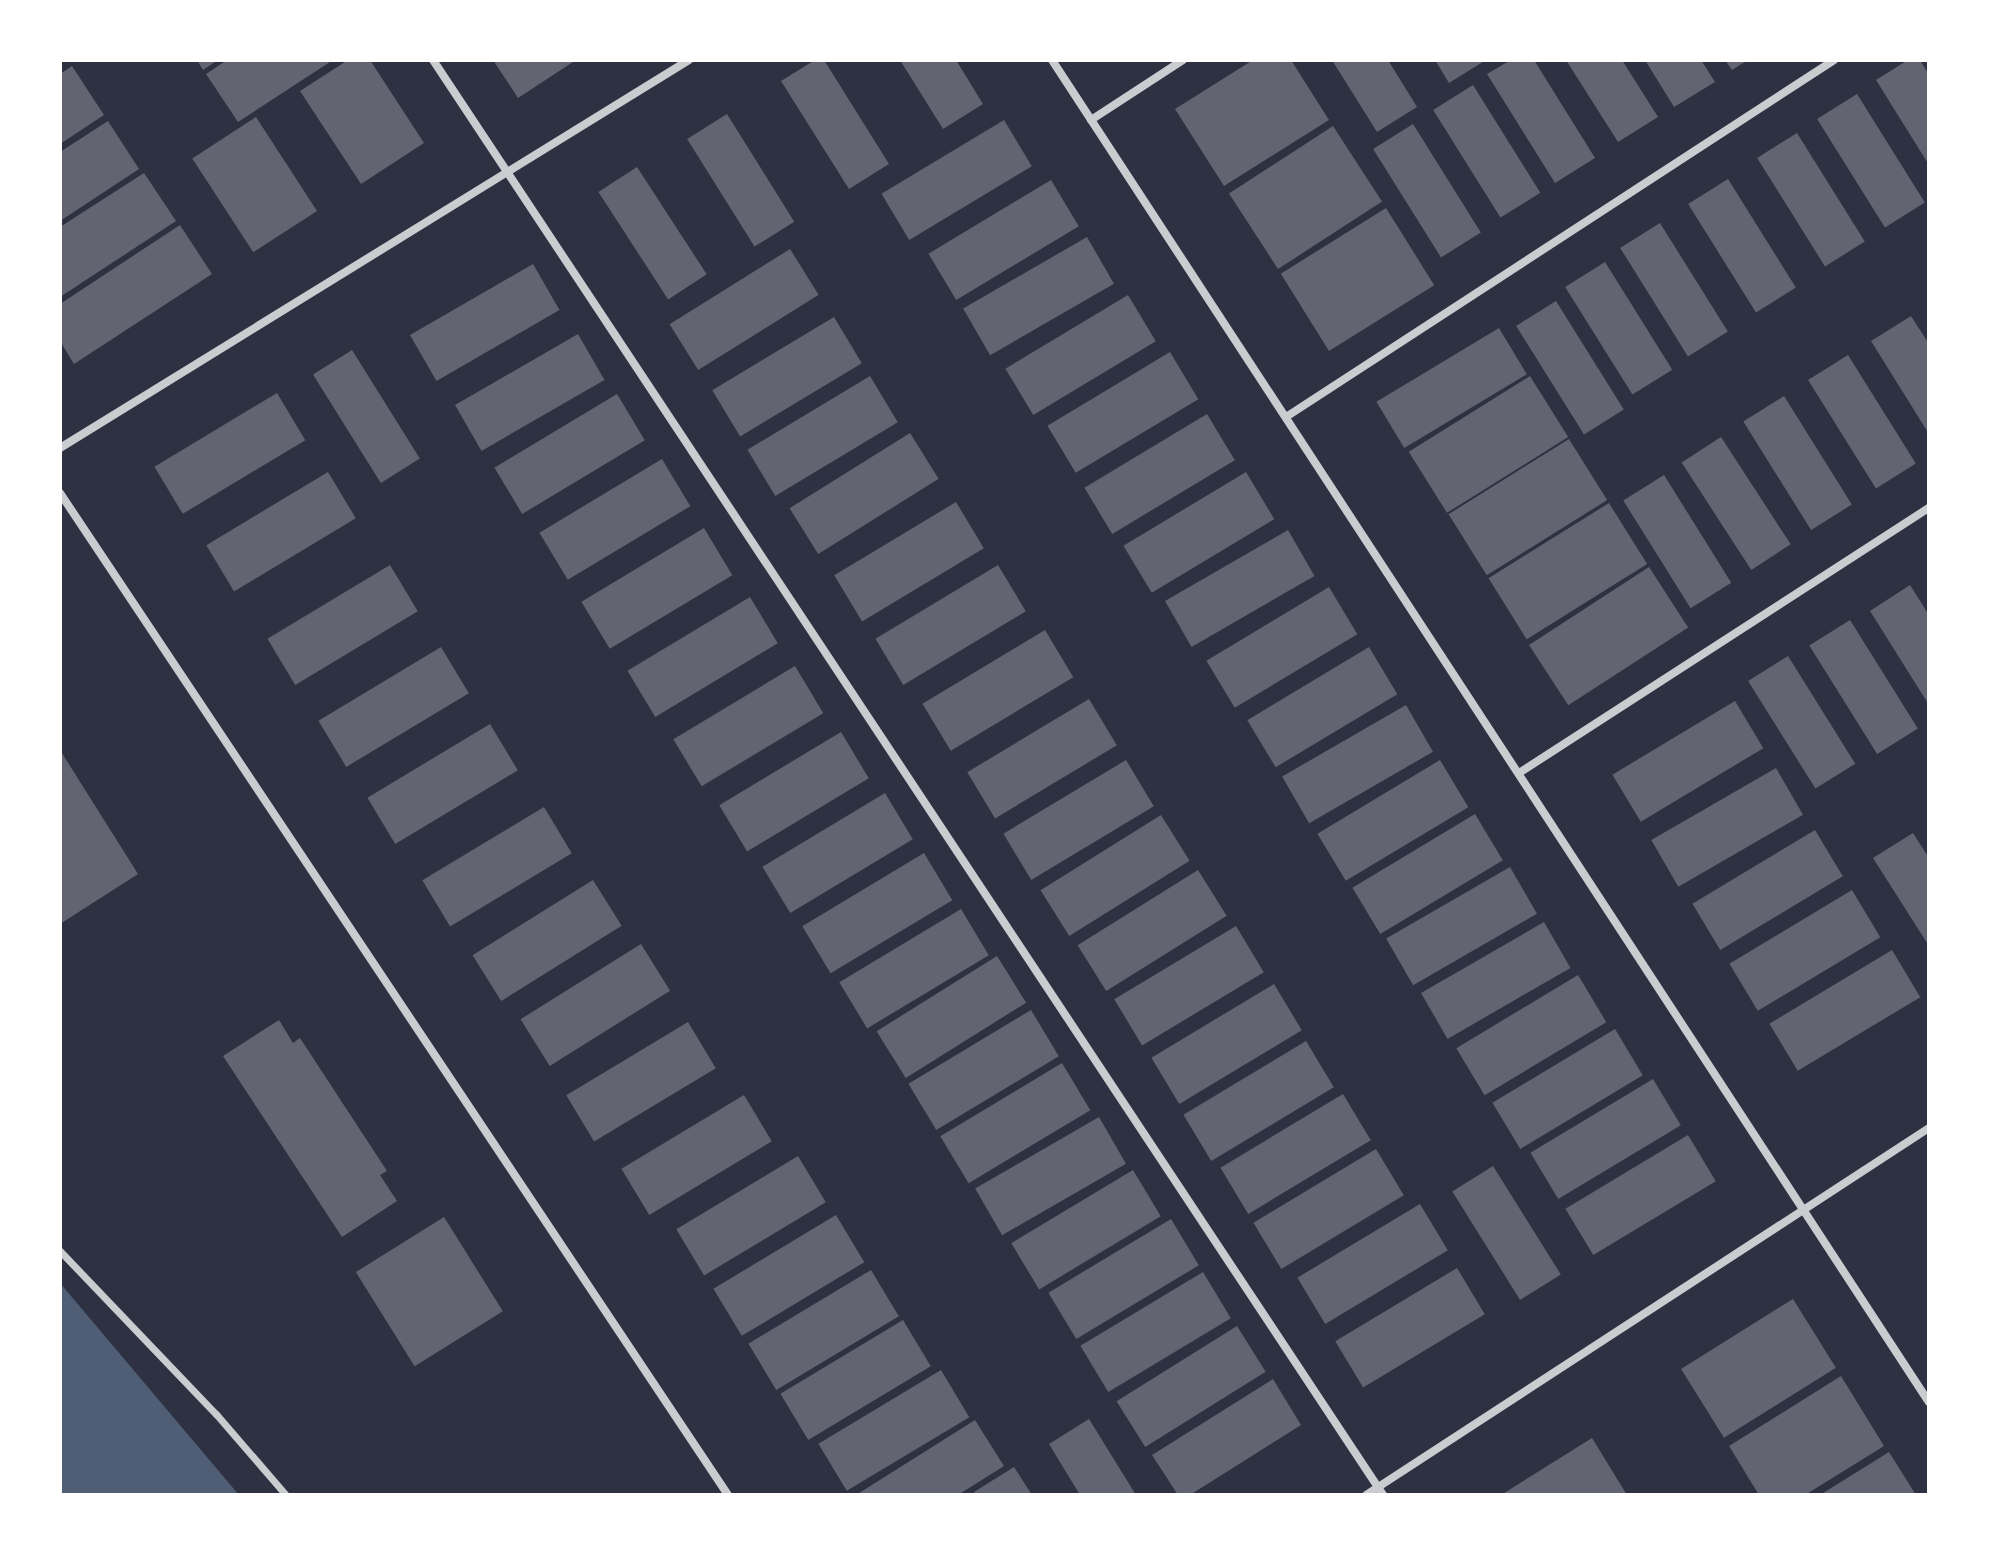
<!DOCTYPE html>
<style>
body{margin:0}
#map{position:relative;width:1989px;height:1555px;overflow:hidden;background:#2d3142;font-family:Manrope,sans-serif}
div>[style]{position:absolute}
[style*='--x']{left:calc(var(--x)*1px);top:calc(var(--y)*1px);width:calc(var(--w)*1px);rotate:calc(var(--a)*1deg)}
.water>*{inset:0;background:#4f5d75}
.building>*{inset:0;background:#626471;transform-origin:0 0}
.pedestrian>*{height:7px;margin:-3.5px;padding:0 3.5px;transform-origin:3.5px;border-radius:3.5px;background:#caccd0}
.minor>*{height:8px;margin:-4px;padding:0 4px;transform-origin:4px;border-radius:4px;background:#caccd0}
span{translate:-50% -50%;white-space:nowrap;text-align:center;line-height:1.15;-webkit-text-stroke:8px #fff;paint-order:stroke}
.frame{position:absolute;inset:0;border:62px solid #fff;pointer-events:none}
</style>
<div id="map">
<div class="water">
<div style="clip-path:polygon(60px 1283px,239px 1495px,60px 1495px)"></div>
</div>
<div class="building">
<div style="clip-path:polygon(197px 60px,218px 60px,203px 70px)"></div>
<div style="clip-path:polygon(227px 60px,333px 60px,238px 122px,206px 74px)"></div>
<div style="clip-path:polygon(348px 60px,370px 60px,424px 143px,361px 184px,300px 91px)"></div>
<div style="clip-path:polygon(493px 60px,576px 60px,518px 98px)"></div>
<div style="clip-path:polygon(815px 60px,824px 60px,889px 164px,849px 189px,781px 81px)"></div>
<div style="clip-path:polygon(900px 60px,956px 60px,983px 104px,943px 129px)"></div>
<div style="clip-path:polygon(1253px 60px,1291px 60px,1329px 120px,1224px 186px,1175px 109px)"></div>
<div style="clip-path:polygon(1332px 60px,1388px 60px,1417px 107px,1377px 132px)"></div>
<div style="clip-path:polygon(1435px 60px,1486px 60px,1449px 83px)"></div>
<div style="clip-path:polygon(1511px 60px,1534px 60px,1595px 158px,1555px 183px,1487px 74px)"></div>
<div style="clip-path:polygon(1566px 60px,1622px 60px,1658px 117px,1618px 142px)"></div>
<div style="clip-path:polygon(1645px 60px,1701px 60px,1715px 82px,1674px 107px)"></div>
<div style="clip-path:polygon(1725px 60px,1748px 60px,1732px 70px)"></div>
<div style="clip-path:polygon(1908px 60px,1920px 60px,1929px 75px,1929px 165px,1876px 80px)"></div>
<div style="clip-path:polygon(72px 66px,104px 115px,60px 144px,60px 74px)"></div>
<div style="left:1473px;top:85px;width:127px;height:47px;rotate:58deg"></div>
<div style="left:1857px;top:94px;width:128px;height:47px;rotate:58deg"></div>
<div style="left:727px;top:114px;width:127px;height:47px;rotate:58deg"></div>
<div style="left:256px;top:117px;width:112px;height:76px;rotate:57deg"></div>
<div style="left:1004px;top:120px;width:54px;height:143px;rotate:59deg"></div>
<div style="clip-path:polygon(108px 121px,139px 169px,60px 221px,60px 152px)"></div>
<div style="left:1413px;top:124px;width:128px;height:47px;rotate:58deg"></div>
<div style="left:1333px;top:126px;width:90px;height:124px;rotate:57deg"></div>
<div style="left:1797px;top:133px;width:128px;height:47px;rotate:58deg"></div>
<div style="left:637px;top:167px;width:128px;height:46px;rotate:57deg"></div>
<div style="clip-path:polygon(144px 173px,176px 221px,60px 297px,60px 227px)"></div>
<div style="left:1728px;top:179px;width:128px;height:47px;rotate:58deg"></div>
<div style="left:1051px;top:180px;width:54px;height:143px;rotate:59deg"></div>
<div style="left:1386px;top:208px;width:91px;height:124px;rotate:58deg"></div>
<div style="left:1660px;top:223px;width:128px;height:47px;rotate:58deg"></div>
<div style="clip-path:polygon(180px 225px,212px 274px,74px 364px,60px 341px,60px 304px)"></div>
<div style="left:1087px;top:237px;width:54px;height:143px;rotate:60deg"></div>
<div style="left:790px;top:249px;width:54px;height:142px;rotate:58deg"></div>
<div style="left:1605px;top:262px;width:127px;height:47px;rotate:58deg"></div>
<div style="left:533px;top:264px;width:53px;height:142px;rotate:60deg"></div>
<div style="left:1128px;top:295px;width:54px;height:143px;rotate:59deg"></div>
<div style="left:1556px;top:301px;width:128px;height:47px;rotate:58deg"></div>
<div style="clip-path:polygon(1911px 316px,1929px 344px,1929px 434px,1871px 341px)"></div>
<div style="left:834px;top:317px;width:54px;height:142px;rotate:59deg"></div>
<div style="left:1499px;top:328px;width:54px;height:143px;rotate:59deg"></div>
<div style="left:578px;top:334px;width:53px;height:142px;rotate:60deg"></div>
<div style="left:352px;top:350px;width:128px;height:46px;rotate:58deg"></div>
<div style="left:1170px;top:352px;width:55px;height:143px;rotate:59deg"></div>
<div style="left:1848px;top:355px;width:128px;height:47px;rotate:58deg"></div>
<div style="left:870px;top:376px;width:54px;height:143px;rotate:59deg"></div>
<div style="left:1530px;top:376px;width:72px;height:143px;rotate:58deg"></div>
<div style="left:277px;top:393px;width:55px;height:143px;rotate:59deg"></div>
<div style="left:617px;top:394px;width:54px;height:143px;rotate:59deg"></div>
<div style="left:1784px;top:396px;width:128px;height:48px;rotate:58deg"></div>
<div style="left:1207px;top:414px;width:54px;height:143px;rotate:59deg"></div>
<div style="left:910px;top:433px;width:54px;height:142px;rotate:58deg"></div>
<div style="left:1721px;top:437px;width:128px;height:47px;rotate:57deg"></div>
<div style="left:1569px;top:439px;width:72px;height:142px;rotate:58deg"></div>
<div style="left:662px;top:459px;width:55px;height:143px;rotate:59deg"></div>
<div style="left:328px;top:472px;width:54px;height:142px;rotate:59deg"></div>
<div style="left:1246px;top:472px;width:55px;height:143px;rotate:59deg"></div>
<div style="left:1664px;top:475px;width:127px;height:48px;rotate:58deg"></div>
<div style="left:956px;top:502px;width:54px;height:142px;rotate:59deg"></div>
<div style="left:1609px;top:503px;width:72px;height:142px;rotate:58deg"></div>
<div style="left:704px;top:528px;width:55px;height:143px;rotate:59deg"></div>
<div style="left:1288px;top:530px;width:53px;height:142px;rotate:60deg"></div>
<div style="left:390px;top:565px;width:54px;height:143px;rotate:59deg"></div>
<div style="left:998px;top:565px;width:54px;height:143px;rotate:59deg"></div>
<div style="left:1649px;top:567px;width:72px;height:143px;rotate:57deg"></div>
<div style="clip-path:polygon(1910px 585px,1929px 615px,1929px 705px,1870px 611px)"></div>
<div style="left:1329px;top:587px;width:55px;height:143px;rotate:59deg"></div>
<div style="left:750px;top:597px;width:54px;height:143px;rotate:59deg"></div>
<div style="left:1850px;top:620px;width:128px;height:48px;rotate:58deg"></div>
<div style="left:1045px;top:630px;width:55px;height:143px;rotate:59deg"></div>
<div style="left:441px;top:647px;width:54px;height:143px;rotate:59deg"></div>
<div style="left:1369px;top:647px;width:55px;height:142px;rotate:59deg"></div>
<div style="left:1788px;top:656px;width:127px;height:47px;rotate:58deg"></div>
<div style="left:795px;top:666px;width:55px;height:142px;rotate:59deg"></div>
<div style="left:1089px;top:699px;width:54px;height:142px;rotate:59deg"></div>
<div style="left:1735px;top:701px;width:55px;height:143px;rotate:59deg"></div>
<div style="left:1406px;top:705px;width:54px;height:143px;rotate:60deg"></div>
<div style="left:490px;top:724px;width:54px;height:143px;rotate:59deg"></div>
<div style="left:841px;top:732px;width:54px;height:142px;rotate:59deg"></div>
<div style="clip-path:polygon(60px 750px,138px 874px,60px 924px)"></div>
<div style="left:1126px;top:760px;width:54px;height:143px;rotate:59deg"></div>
<div style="left:1440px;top:760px;width:55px;height:143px;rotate:59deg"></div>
<div style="left:1776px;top:768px;width:54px;height:144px;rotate:60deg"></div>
<div style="left:885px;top:793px;width:54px;height:143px;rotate:59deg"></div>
<div style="left:544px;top:807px;width:54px;height:142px;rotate:59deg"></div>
<div style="left:1475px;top:814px;width:54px;height:143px;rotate:59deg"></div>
<div style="left:1161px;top:815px;width:54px;height:142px;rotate:58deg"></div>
<div style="left:1815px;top:830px;width:54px;height:143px;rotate:59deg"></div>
<div style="clip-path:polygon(1913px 833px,1929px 858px,1929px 946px,1873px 858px)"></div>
<div style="left:924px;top:853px;width:55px;height:142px;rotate:59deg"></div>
<div style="left:1510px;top:867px;width:54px;height:143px;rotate:60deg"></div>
<div style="left:1198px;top:870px;width:54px;height:142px;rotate:58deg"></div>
<div style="left:593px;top:880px;width:54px;height:142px;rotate:58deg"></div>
<div style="left:1852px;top:890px;width:55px;height:143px;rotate:59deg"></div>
<div style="left:961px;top:909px;width:54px;height:142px;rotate:59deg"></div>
<div style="left:1544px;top:922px;width:53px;height:142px;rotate:60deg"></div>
<div style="left:1236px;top:926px;width:54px;height:142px;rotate:59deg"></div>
<div style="left:641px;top:944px;width:55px;height:142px;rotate:58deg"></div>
<div style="left:1892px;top:950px;width:55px;height:143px;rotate:59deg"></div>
<div style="left:997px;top:956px;width:55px;height:142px;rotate:58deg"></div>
<div style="left:1578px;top:975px;width:55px;height:142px;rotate:59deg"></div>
<div style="left:1274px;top:984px;width:54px;height:143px;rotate:59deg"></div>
<div style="left:1031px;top:1010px;width:54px;height:143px;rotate:59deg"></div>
<div style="clip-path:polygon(279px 1020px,293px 1043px,300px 1038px,387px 1171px,380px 1175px,397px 1201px,342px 1237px,223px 1056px)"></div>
<div style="left:688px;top:1022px;width:54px;height:142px;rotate:59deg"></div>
<div style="left:1615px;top:1029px;width:54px;height:143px;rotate:59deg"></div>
<div style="left:1306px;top:1041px;width:54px;height:143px;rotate:59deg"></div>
<div style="left:1062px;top:1063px;width:55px;height:142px;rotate:59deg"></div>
<div style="left:1653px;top:1079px;width:54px;height:143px;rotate:59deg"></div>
<div style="left:1343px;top:1094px;width:54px;height:143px;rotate:59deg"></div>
<div style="left:744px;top:1095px;width:54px;height:143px;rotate:59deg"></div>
<div style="left:1099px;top:1117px;width:54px;height:143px;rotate:60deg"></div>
<div style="left:1688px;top:1135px;width:54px;height:143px;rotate:59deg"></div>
<div style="left:1376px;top:1149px;width:54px;height:143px;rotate:59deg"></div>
<div style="left:798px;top:1156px;width:54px;height:142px;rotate:59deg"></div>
<div style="left:1493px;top:1166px;width:128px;height:48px;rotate:58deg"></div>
<div style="left:1133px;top:1170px;width:54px;height:142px;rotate:59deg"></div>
<div style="left:1420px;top:1204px;width:54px;height:143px;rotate:59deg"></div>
<div style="left:836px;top:1215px;width:55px;height:143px;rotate:59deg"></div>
<div style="left:444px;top:1217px;width:111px;height:104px;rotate:58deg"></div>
<div style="left:1171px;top:1219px;width:54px;height:143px;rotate:59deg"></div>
<div style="left:1457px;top:1268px;width:54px;height:142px;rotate:59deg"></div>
<div style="left:871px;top:1270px;width:54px;height:143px;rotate:59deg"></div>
<div style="left:1203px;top:1272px;width:54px;height:143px;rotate:59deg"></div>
<div style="left:1793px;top:1299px;width:81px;height:132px;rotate:58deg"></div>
<div style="left:903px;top:1320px;width:54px;height:143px;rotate:59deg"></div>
<div style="left:1237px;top:1326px;width:54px;height:142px;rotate:58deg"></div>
<div style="left:941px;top:1370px;width:55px;height:143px;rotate:59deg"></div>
<div style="clip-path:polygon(1841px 1376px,1884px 1446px,1805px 1495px,1759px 1495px,1729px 1446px)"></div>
<div style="clip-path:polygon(1273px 1379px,1301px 1425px,1190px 1495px,1178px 1495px,1152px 1455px)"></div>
<div style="clip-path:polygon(1089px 1419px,1136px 1495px,1080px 1495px,1049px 1444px)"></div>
<div style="clip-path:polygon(975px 1420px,1004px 1466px,958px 1495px,856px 1495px)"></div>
<div style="clip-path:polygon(1592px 1438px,1627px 1495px,1501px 1495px)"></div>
<div style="clip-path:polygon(1889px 1452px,1916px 1495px,1820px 1495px)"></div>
<div style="clip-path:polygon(1014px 1467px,1032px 1495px,976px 1495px,974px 1492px)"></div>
</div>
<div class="pedestrian">
<div style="--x:60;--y:1251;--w:226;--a:46.3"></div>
<div style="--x:216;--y:1414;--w:107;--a:49.2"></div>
</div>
<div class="minor">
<div style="--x:433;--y:60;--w:1721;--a:56.49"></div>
<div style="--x:1052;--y:60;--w:1603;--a:56.84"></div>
<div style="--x:1091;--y:120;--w:110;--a:-33.1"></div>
<div style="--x:1286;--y:417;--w:654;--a:-33.08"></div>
<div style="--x:60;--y:448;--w:739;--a:-31.67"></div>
<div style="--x:60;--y:493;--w:1204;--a:56.31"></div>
<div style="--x:1519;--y:773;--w:488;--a:-32.9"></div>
<div style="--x:1366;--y:1495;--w:672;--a:-33.1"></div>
</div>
<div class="frame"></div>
</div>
